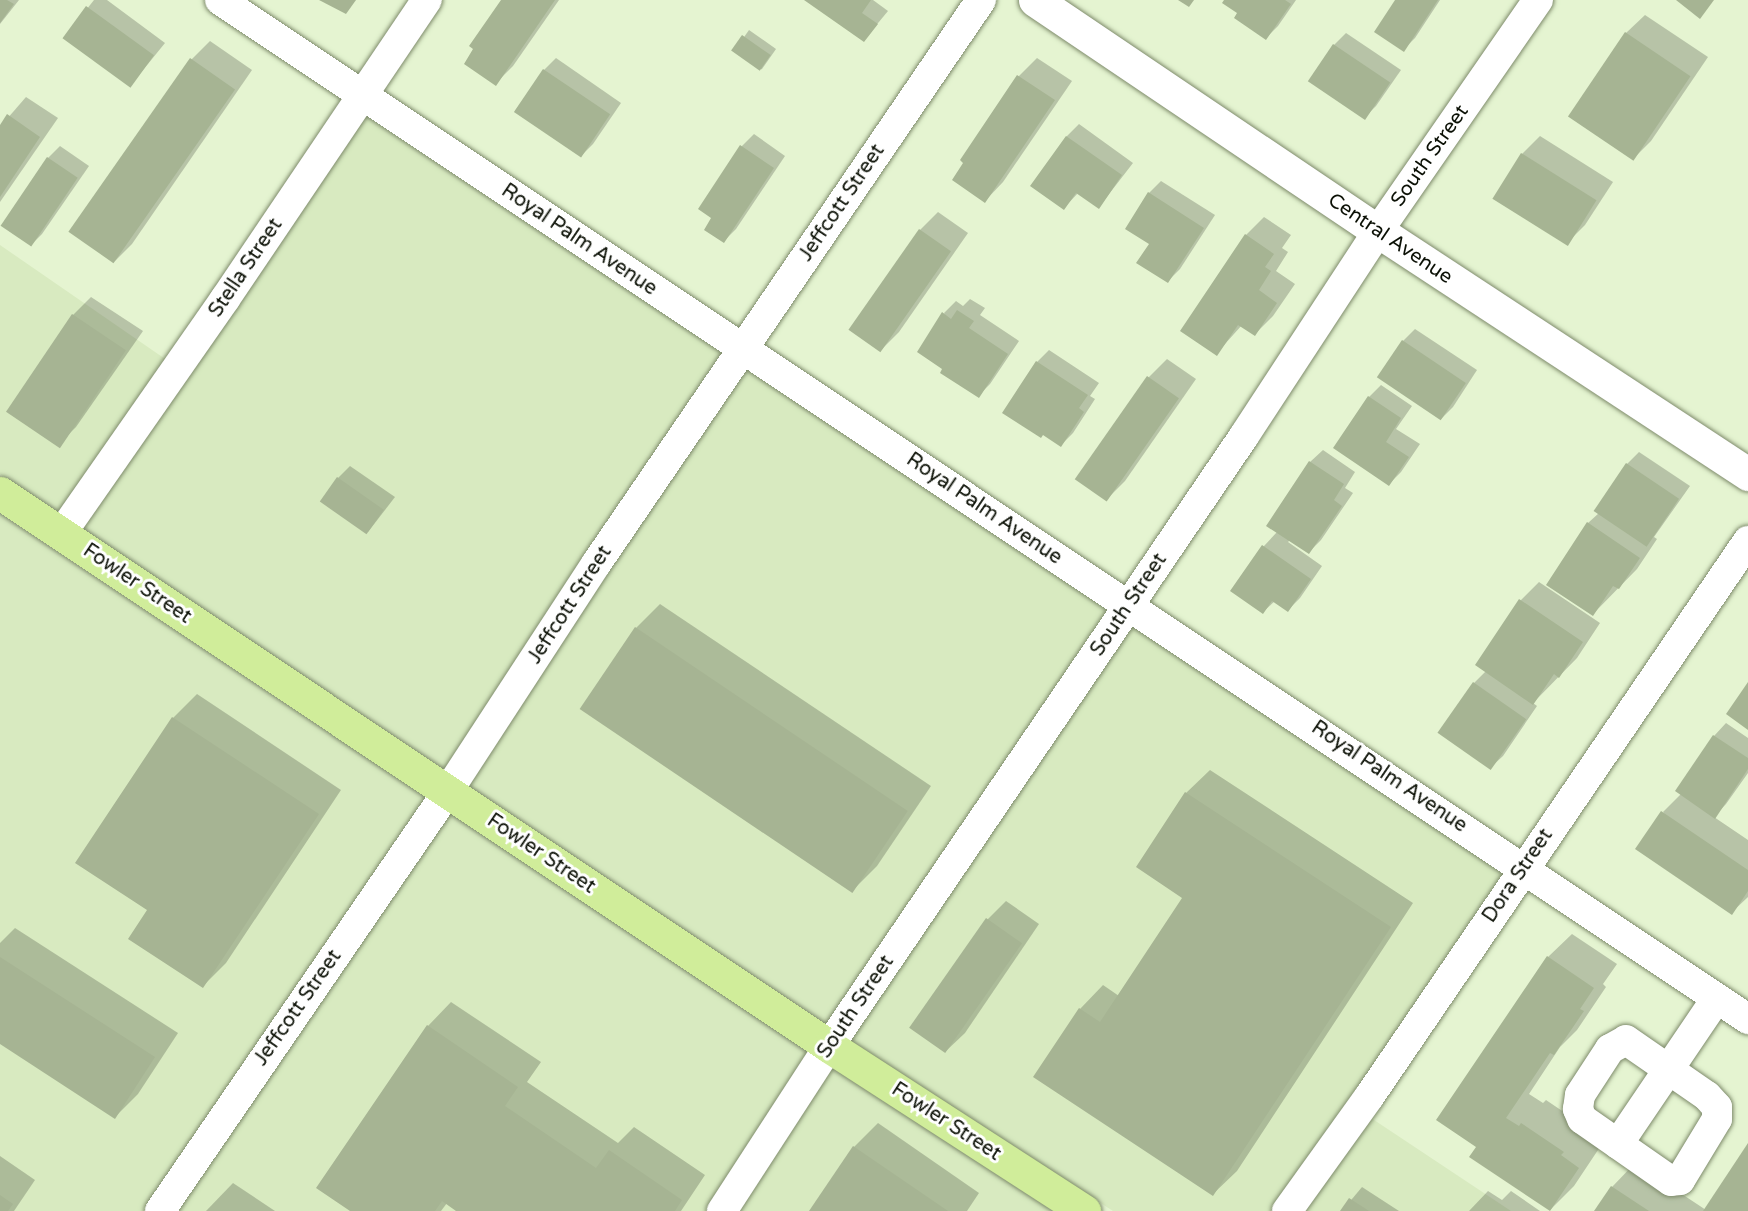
<!DOCTYPE html>
<style>
body{margin:0}
#map{position:relative;width:1748px;height:1211px;overflow:hidden;background:#e5f4d1;font-family:"Varela Round",sans-serif}
div>[style]{position:absolute}
[style*='--x']{left:calc(var(--x)*1px);top:calc(var(--y)*1px);width:calc(var(--w)*1px);rotate:calc(var(--a)*1deg)}
.built>*{inset:0;background:#d8eac0}
.shadow>*{inset:0;background:#0003;transform-origin:0 0}
.building>*{inset:0;background:#a6b493;transform-origin:0 0}
.roads{filter:drop-shadow(0 0 2px #7e8b6b) drop-shadow(0 0 2px #7e8b6b)}
.minor>*{height:30px;margin:-15px;padding:0 15px;transform-origin:15px;border-radius:15px;background:#fff}
.tertiary>*{height:33px;margin:-16.5px;padding:0 16.5px;transform-origin:16.5px;border-radius:16.5px;background:#fff}
.primary>*{height:33px;margin:-16.5px;padding:0 16.5px;transform-origin:16.5px;border-radius:16.5px;background:#d0ed9a}
span{translate:-50% -50%;white-space:nowrap;text-align:center;line-height:1.15;-webkit-text-stroke:6px #fff;paint-order:stroke}
.street-label{font-size:20px;color:#0b1005}
</style>
<div id="map">
<div class="built">
<div style="clip-path:polygon(349px 105px,1514px 880px,1356px 1108px,1511px 1211px,1113px 1211px,838px 1033px,0 474px,0 245px,171px 363px)"></div>
<div style="clip-path:polygon(0 514px,821px 1060px,1053px 1211px,0 1211px)"></div>
</div>
<div class="shadow">
<div style="clip-path:polygon(0 0,19px 0,0 24px)"></div>
<div style="clip-path:polygon(94px 0,107px 0,165px 43px,130px 86px,64px 38px)"></div>
<div style="clip-path:polygon(503px 0,559px 0,513px 66px,495px 84px)"></div>
<div style="clip-path:polygon(806px 0,873px 0,888px 11px,864px 40px)"></div>
<div style="clip-path:polygon(1225px 0,1296px 0,1278px 26px,1266px 38px)"></div>
<div style="clip-path:polygon(1397px 0,1440px 0,1415px 38px,1403px 50px)"></div>
<div style="clip-path:polygon(1645px 15px,1708px 57px,1651px 141px,1633px 159px,1570px 117px,1626px 33px)"></div>
<div style="left:749px;top:30px;width:33px;height:25px;rotate:35deg"></div>
<div style="clip-path:polygon(1346px 33px,1401px 70px,1376px 106px,1364px 118px,1310px 80px,1334px 45px)"></div>
<div style="clip-path:polygon(210px 41px,252px 70px,132px 244px,114px 262px,192px 59px)"></div>
<div style="clip-path:polygon(556px 58px,621px 103px,593px 144px,581px 156px,515px 111px,544px 70px)"></div>
<div style="clip-path:polygon(1037px 58px,1072px 81px,1003px 182px,985px 201px,962px 160px,1019px 76px)"></div>
<div style="clip-path:polygon(26px 97px,58px 118px,0 202px,0 127px)"></div>
<div style="clip-path:polygon(1079px 124px,1133px 163px,1099px 207px,1078px 193px,1064px 208px,1032px 185px,1067px 136px)"></div>
<div style="clip-path:polygon(754px 134px,785px 156px,736px 229px,724px 241px,714px 218px,742px 146px)"></div>
<div style="clip-path:polygon(1540px 136px,1613px 182px,1585px 225px,1567px 243px,1522px 154px)"></div>
<div style="clip-path:polygon(60px 146px,89px 166px,42px 234px,30px 246px,48px 158px)"></div>
<div style="clip-path:polygon(1161px 181px,1215px 215px,1180px 269px,1168px 281px,1151px 244px,1149px 193px)"></div>
<div style="clip-path:polygon(938px 212px,968px 233px,899px 332px,881px 350px,920px 230px)"></div>
<div style="clip-path:polygon(1264px 217px,1291px 235px,1282px 248px,1288px 252px,1276px 271px,1295px 284px,1273px 316px,1255px 334px,1242px 325px,1216px 354px,1246px 235px)"></div>
<div style="clip-path:polygon(91px 297px,143px 331px,76px 427px,58px 445px,73px 315px)"></div>
<div style="clip-path:polygon(970px 299px,985px 308px,980px 315px,1019px 341px,990px 384px,978px 396px,944px 313px,956px 301px,963px 306px)"></div>
<div style="clip-path:polygon(1415px 329px,1477px 370px,1453px 407px,1441px 419px,1403px 341px)"></div>
<div style="clip-path:polygon(1049px 350px,1099px 383px,1090px 396px,1095px 399px,1073px 433px,1061px 445px,1037px 362px)"></div>
<div style="clip-path:polygon(1167px 359px,1196px 379px,1125px 481px,1107px 499px,1149px 377px)"></div>
<div style="clip-path:polygon(1381px 385px,1412px 406px,1396px 429px,1420px 444px,1401px 472px,1389px 484px,1369px 397px)"></div>
<div style="clip-path:polygon(1323px 450px,1355px 472px,1345px 488px,1353px 493px,1321px 540px,1309px 552px,1290px 540px,1288px 542px,1322px 566px,1300px 598px,1288px 610px,1275px 601px,1263px 612px,1232px 591px,1264px 546px,1277px 532px,1310px 462px)"></div>
<div style="clip-path:polygon(1639px 452px,1690px 486px,1654px 537px,1657px 539px,1637px 569px,1593px 614px,1588px 523px,1599px 513px,1627px 464px)"></div>
<div style="clip-path:polygon(350px 466px,395px 497px,368px 532px,338px 478px)"></div>
<div style="clip-path:polygon(1539px 582px,1600px 623px,1577px 658px,1533px 703px,1537px 706px,1503px 756px,1490px 768px,1474px 683px,1486px 671px,1521px 600px)"></div>
<div style="clip-path:polygon(660px 604px,931px 786px,877px 866px,853px 890px,582px 708px,636px 628px)"></div>
<div style="clip-path:polygon(197px 694px,341px 790px,226px 963px,202px 987px,149px 910px,77px 863px,173px 718px)"></div>
<div style="clip-path:polygon(1726px 723px,1748px 738px,1748px 773px,1726px 804px,1714px 817px,1748px 840px,1748px 897px,1731px 913px,1663px 812px,1681px 794px,1677px 791px,1714px 736px)"></div>
<div style="clip-path:polygon(1210px 770px,1413px 903px,1237px 1171px,1213px 1194px,1080px 1009px,1103px 985px,1119px 996px,1184px 897px,1186px 793px)"></div>
<div style="clip-path:polygon(1006px 901px,1039px 924px,965px 1033px,946px 1051px,913px 1028px,988px 919px)"></div>
<div style="clip-path:polygon(15px 928px,178px 1033px,138px 1094px,115px 1117px,0 1042px,0 943px)"></div>
<div style="clip-path:polygon(1572px 934px,1617px 964px,1603px 984px,1606px 987px,1577px 1030px,1560px 1047px,1529px 1094px,1543px 1103px,1546px 1100px,1586px 1127px,1602px 1144px,1574px 1186px,1550px 1210px,1478px 1147px,1548px 957px)"></div>
<div style="clip-path:polygon(451px 1002px,541px 1062px,527px 1082px,618px 1143px,634px 1127px,705px 1175px,681px 1211px,459px 1211px,447px 1203px,441px 1211px,353px 1211px,428px 1026px)"></div>
<div style="clip-path:polygon(878px 1123px,979px 1193px,967px 1211px,811px 1211px,854px 1147px)"></div>
<div style="clip-path:polygon(1748px 1146px,1748px 1211px,1596px 1211px,1612px 1187px,1635px 1163px,1706px 1210px)"></div>
<div style="clip-path:polygon(0 1156px,35px 1180px,14px 1211px,0 1211px)"></div>
<div style="clip-path:polygon(233px 1183px,275px 1211px,206px 1211px)"></div>
<div style="clip-path:polygon(1362px 1187px,1399px 1211px,1342px 1211px)"></div>
<div style="clip-path:polygon(1488px 1191px,1502px 1200px,1511px 1191px,1540px 1211px,1469px 1211px)"></div>
</div>
<div class="building">
<div style="clip-path:polygon(0 0,7px 0,14px 4px,0 23px)"></div>
<div style="clip-path:polygon(319px 0,356px 0,346px 14px)"></div>
<div style="clip-path:polygon(501px 0,555px 0,496px 86px,464px 64px,473px 49px,469px 46px)"></div>
<div style="clip-path:polygon(804px 0,871px 0,862px 13px,878px 24px,864px 42px)"></div>
<div style="clip-path:polygon(1178px 0,1194px 0,1189px 7px)"></div>
<div style="clip-path:polygon(1224px 0,1285px 0,1291px 4px,1266px 40px,1234px 18px,1237px 13px,1222px 3px)"></div>
<div style="clip-path:polygon(1395px 0,1438px 0,1404px 52px,1374px 32px)"></div>
<div style="clip-path:polygon(1676px 0,1714px 0,1700px 19px)"></div>
<div style="left:86px;top:6px;width:84px;height:40px;rotate:36deg"></div>
<div style="left:1625px;top:32px;width:79px;height:102px;rotate:34deg"></div>
<div style="left:742px;top:35px;width:35px;height:19px;rotate:35deg"></div>
<div style="left:1333px;top:44px;width:69px;height:45px;rotate:34deg"></div>
<div style="left:190px;top:58px;width:55px;height:212px;rotate:35deg"></div>
<div style="left:543px;top:69px;width:81px;height:52px;rotate:34deg"></div>
<div style="clip-path:polygon(1017px 75px,1055px 100px,985px 203px,952px 180px,963px 163px,960px 160px)"></div>
<div style="clip-path:polygon(7px 114px,40px 137px,0 197px,0 125px)"></div>
<div style="clip-path:polygon(1066px 136px,1122px 175px,1099px 209px,1076px 193px,1064px 210px,1030px 186px)"></div>
<div style="clip-path:polygon(740px 145px,774px 168px,724px 243px,704px 230px,711px 218px,698px 209px)"></div>
<div style="left:1521px;top:153px;width:89px;height:54px;rotate:32deg"></div>
<div style="left:47px;top:157px;width:37px;height:83px;rotate:34deg"></div>
<div style="clip-path:polygon(1148px 192px,1204px 228px,1168px 283px,1136px 263px,1149px 244px,1125px 229px)"></div>
<div style="left:919px;top:229px;width:39px;height:123px;rotate:35deg"></div>
<div style="clip-path:polygon(1245px 234px,1274px 254px,1265px 267px,1271px 271px,1259px 290px,1277px 303px,1255px 336px,1238px 325px,1217px 356px,1180px 331px)"></div>
<div style="clip-path:polygon(957px 310px,974px 321px,969px 328px,1008px 354px,979px 398px,940px 373px,942px 369px,917px 352px,942px 312px,951px 319px)"></div>
<div style="left:72px;top:314px;width:65px;height:118px;rotate:34deg"></div>
<div style="left:1402px;top:340px;width:77px;height:45px;rotate:34deg"></div>
<div style="clip-path:polygon(1036px 361px,1088px 395px,1079px 408px,1084px 412px,1061px 447px,1043px 435px,1041px 438px,1002px 413px)"></div>
<div style="left:1147px;top:376px;width:39px;height:126px;rotate:35deg"></div>
<div style="clip-path:polygon(1368px 396px,1401px 418px,1386px 442px,1409px 457px,1389px 486px,1333px 448px)"></div>
<div style="clip-path:polygon(1309px 461px,1344px 484px,1334px 500px,1342px 506px,1309px 554px,1266px 526px)"></div>
<div style="left:1626px;top:463px;width:64px;height:58px;rotate:34deg"></div>
<div style="left:337px;top:477px;width:57px;height:30px;rotate:35deg"></div>
<div style="clip-path:polygon(1587px 522px,1640px 558px,1619px 589px,1613px 586px,1593px 616px,1546px 585px)"></div>
<div style="clip-path:polygon(1262px 545px,1311px 579px,1288px 612px,1272px 601px,1263px 614px,1230px 591px)"></div>
<div style="clip-path:polygon(1519px 599px,1583px 642px,1559px 678px,1554px 674px,1533px 705px,1475px 665px)"></div>
<div style="left:635px;top:627px;width:329px;height:99px;rotate:34deg"></div>
<div style="left:1473px;top:682px;width:65px;height:62px;rotate:35deg"></div>
<div style="clip-path:polygon(1748px 682px,1748px 730px,1726px 714px)"></div>
<div style="clip-path:polygon(172px 717px,319px 814px,203px 988px,128px 939px,147px 910px,75px 863px)"></div>
<div style="clip-path:polygon(1713px 735px,1748px 758px,1748px 769px,1715px 819px,1675px 791px)"></div>
<div style="clip-path:polygon(1185px 792px,1391px 927px,1213px 1196px,1033px 1077px,1079px 1008px,1100px 1022px,1182px 898px,1136px 867px)"></div>
<div style="clip-path:polygon(1661px 811px,1748px 870px,1748px 891px,1732px 915px,1635px 849px)"></div>
<div style="left:986px;top:918px;width:44px;height:134px;rotate:35deg"></div>
<div style="clip-path:polygon(1547px 956px,1594px 988px,1580px 1009px,1584px 1011px,1554px 1055px,1550px 1053px,1506px 1118px,1519px 1126px,1521px 1123px,1564px 1152px,1561px 1155px,1579px 1168px,1550px 1211px,1469px 1157px,1476px 1147px,1436px 1120px)"></div>
<div style="clip-path:polygon(0 957px,155px 1057px,115px 1119px,0 1044px)"></div>
<div style="clip-path:polygon(427px 1025px,518px 1087px,505px 1106px,596px 1168px,609px 1150px,682px 1200px,675px 1211px,456px 1211px,442px 1201px,435px 1211px,350px 1211px,316px 1188px)"></div>
<div style="clip-path:polygon(1748px 1143px,1748px 1211px,1703px 1211px)"></div>
<div style="clip-path:polygon(853px 1146px,948px 1211px,809px 1211px)"></div>
<div style="clip-path:polygon(1611px 1186px,1649px 1211px,1594px 1211px)"></div>
<div style="clip-path:polygon(0 1195px,13px 1204px,8px 1211px,0 1211px)"></div>
<div style="clip-path:polygon(1349px 1198px,1369px 1211px,1340px 1211px)"></div>
</div>
<div class="roads">
<div class="minor">
<div style="--x:220;--y:0;--w:1837;--a:33.7"></div>
<div style="--x:61;--y:534;--w:287;--a:-55.1"></div>
<div style="--x:225;--y:299;--w:361;--a:-56"></div>
<div style="--x:1626;--y:1040;--w:98;--a:34.7"></div>
<div style="--x:1707;--y:1096;--w:15;--a:48"></div>
<div style="--x:1717;--y:1107;--w:12;--a:90"></div>
<div style="--x:1717;--y:1119;--w:71;--a:121.2"></div>
<div style="--x:1680;--y:1180;--w:9;--a:174"></div>
<div style="--x:1671;--y:1181;--w:108;--a:-145.1"></div>
<div style="--x:1582;--y:1119;--w:11;--a:-112"></div>
<div style="--x:1578;--y:1109;--w:14;--a:-82"></div>
<div style="--x:1580;--y:1095;--w:55;--a:-56.9"></div>
<div style="--x:1610;--y:1049;--w:18;--a:-29"></div>
<div style="--x:1618;--y:1144;--w:176;--a:-55.9"></div>
<div style="--x:160;--y:1211;--w:509;--a:-55.56"></div>
<div style="--x:448;--y:791;--w:271;--a:-56.9"></div>
<div style="--x:596;--y:564;--w:683;--a:-55.68"></div>
<div style="--x:722;--y:1211;--w:197;--a:-57"></div>
<div style="--x:829;--y:1046;--w:738;--a:-55.77"></div>
<div style="--x:1244;--y:436;--w:245;--a:-56.8"></div>
<div style="--x:1378;--y:231;--w:281;--a:-55.3"></div>
<div style="--x:1287;--y:1211;--w:140;--a:-54.3"></div>
<div style="--x:1369;--y:1097;--w:673;--a:-55.72"></div>
</div>
<div class="tertiary">
<div style="--x:1035;--y:0;--w:414;--a:34"></div>
<div style="--x:1378;--y:231;--w:443;--a:33.3"></div>
</div>
<div class="primary">
<div style="--x:0;--y:493;--w:997;--a:33.71"></div>
<div style="--x:829;--y:1046;--w:304;--a:32.9"></div>
</div>
</div>
<div class="street-label">
<span style="left:1430px;top:156px;rotate:-55deg">South Street</span>
<span style="left:842px;top:203px;rotate:-56deg">Jeffcott Street</span>
<span style="left:1390px;top:239px;rotate:34deg">Central Avenue</span>
<span style="left:579px;top:240px;rotate:34deg">Royal Palm Avenue</span>
<span style="left:246px;top:268px;rotate:-56deg">Stella Street</span>
<span style="left:984px;top:509px;rotate:34deg">Royal Palm Avenue</span>
<span style="left:137px;top:584px;rotate:34deg">Fowler Street</span>
<span style="left:570px;top:605px;rotate:-57deg">Jeffcott Street</span>
<span style="left:1129px;top:605px;rotate:-56deg">South Street</span>
<span style="left:1389px;top:777px;rotate:34deg">Royal Palm Avenue</span>
<span style="left:541px;top:854px;rotate:34deg">Fowler Street</span>
<span style="left:1518px;top:876px;rotate:-56deg">Dora Street</span>
<span style="left:856px;top:1007px;rotate:-56deg">South Street</span>
<span style="left:298px;top:1008px;rotate:-55deg">Jeffcott Street</span>
<span style="left:946px;top:1122px;rotate:33deg">Fowler Street</span>
</div>
</div>
